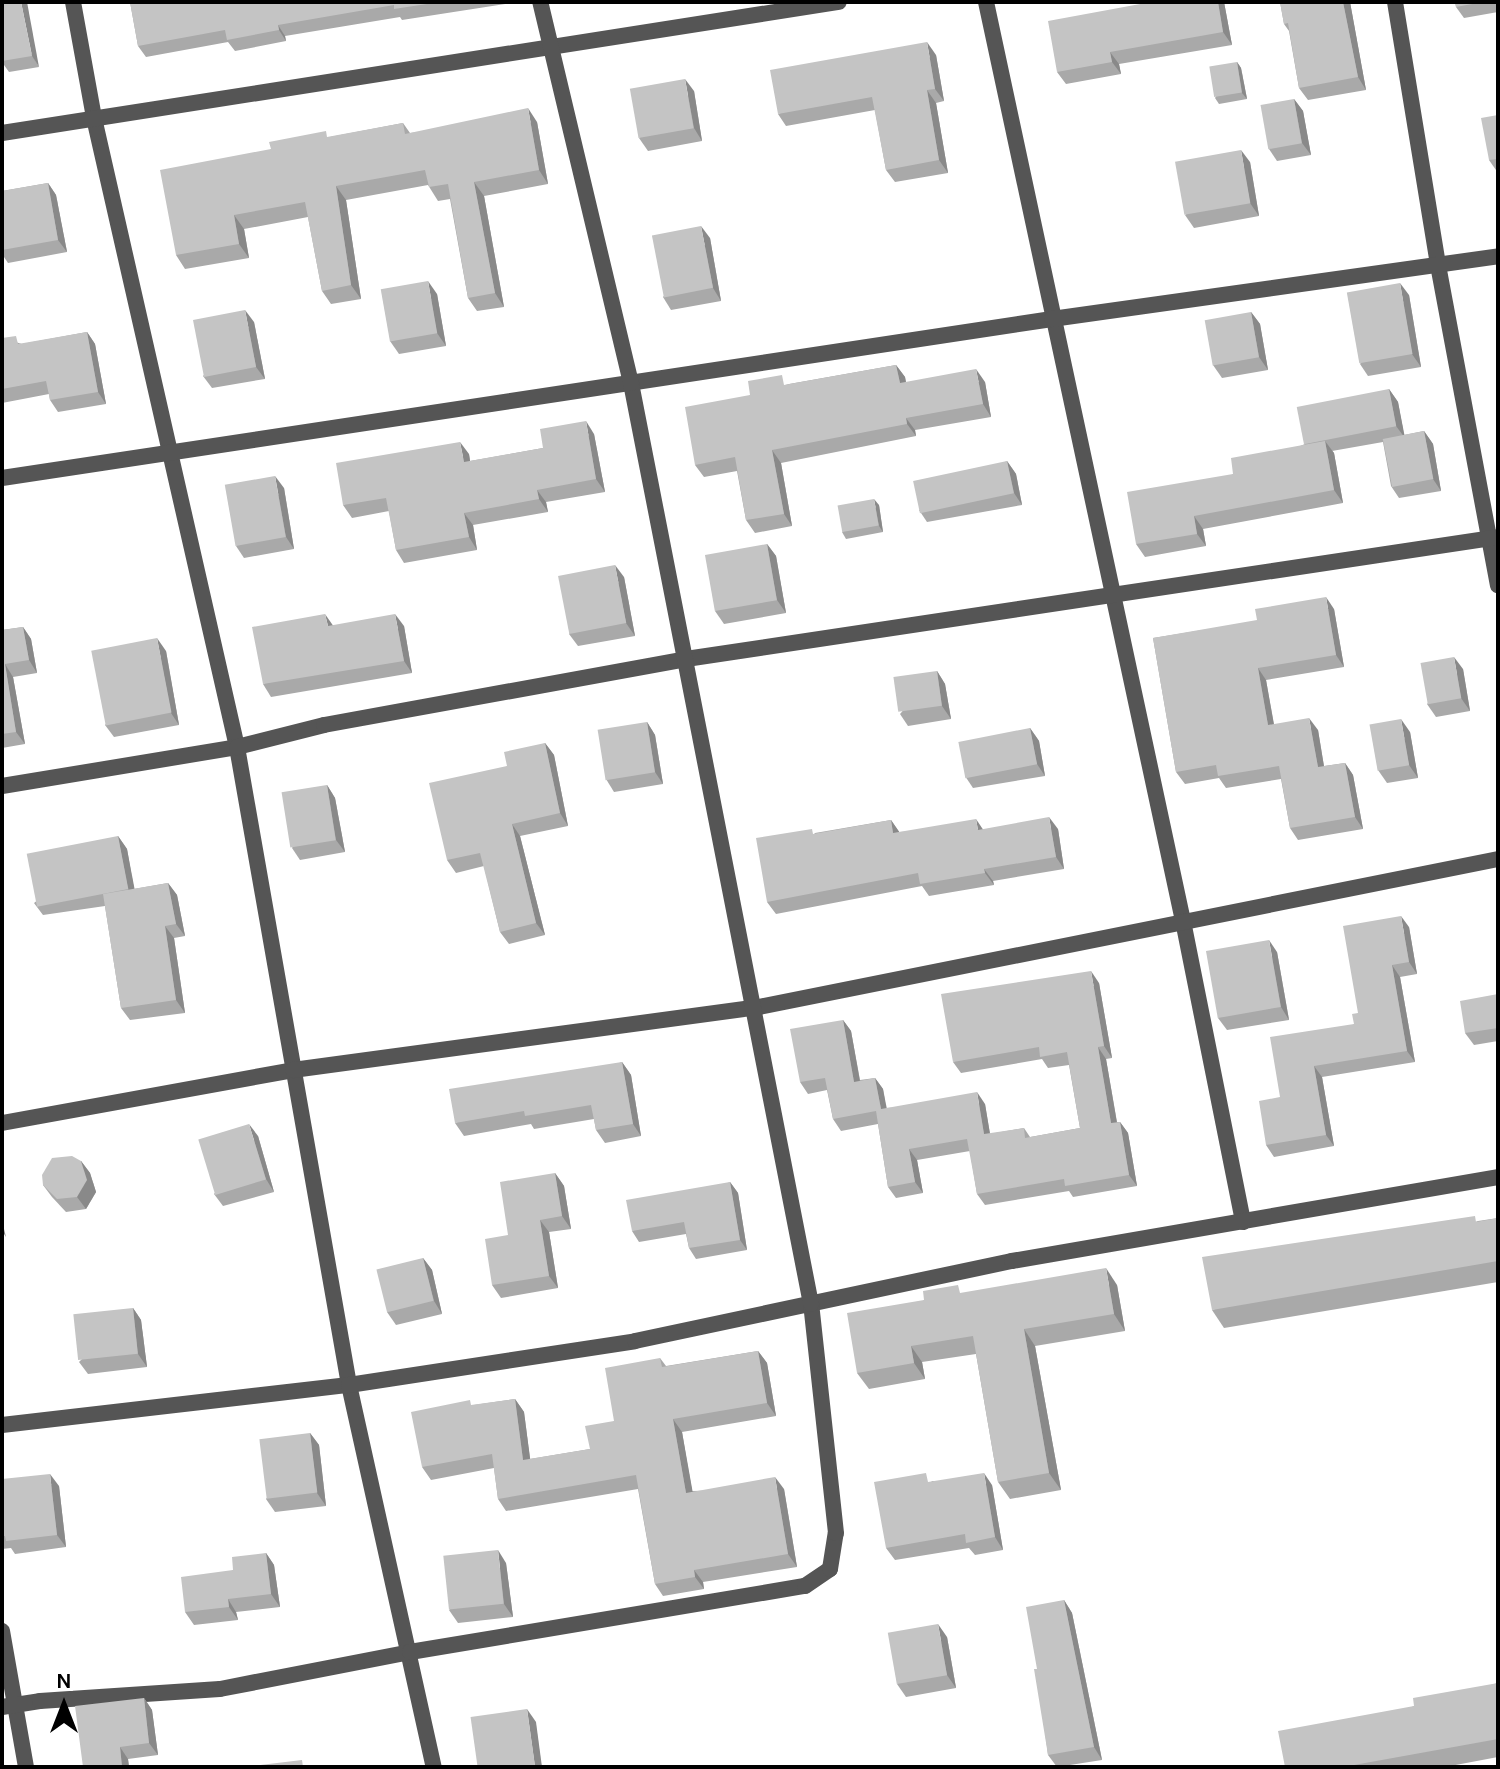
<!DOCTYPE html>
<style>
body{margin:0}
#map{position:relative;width:1500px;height:1769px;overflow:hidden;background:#fff;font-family:Karla,sans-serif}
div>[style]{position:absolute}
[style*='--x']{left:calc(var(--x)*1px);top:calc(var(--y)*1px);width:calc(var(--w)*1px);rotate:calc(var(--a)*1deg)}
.minor>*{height:16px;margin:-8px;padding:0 8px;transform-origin:8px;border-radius:8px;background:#555}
.wall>*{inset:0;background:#a9a9a9}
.shaded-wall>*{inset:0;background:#898989}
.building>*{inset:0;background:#c4c4c4;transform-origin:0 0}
span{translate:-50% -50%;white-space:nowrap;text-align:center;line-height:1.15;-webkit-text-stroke:6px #fff;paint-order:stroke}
.frame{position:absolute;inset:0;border:4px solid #000;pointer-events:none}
.north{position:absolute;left:24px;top:1665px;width:80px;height:80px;-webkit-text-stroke:6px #fff;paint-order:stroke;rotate:0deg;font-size:22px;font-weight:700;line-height:32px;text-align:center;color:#000}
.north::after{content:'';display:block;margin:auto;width:28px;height:36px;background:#000;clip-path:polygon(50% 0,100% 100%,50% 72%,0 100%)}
</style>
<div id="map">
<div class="minor">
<div style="--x:73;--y:2;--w:118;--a:79.7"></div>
<div style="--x:94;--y:118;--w:645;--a:77.19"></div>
<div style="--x:237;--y:747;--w:648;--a:80.04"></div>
<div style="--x:349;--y:1385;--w:391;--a:77.5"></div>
<div style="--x:986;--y:2;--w:940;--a:77.9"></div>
<div style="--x:1183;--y:921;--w:307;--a:78.7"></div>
<div style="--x:1395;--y:2;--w:266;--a:80.7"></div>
<div style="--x:1438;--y:265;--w:326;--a:79.4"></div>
<div style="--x:2;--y:133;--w:847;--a:-8.9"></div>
<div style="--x:2;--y:478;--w:1062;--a:-8.61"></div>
<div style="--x:1052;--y:319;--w:450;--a:-8"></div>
<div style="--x:2;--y:786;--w:238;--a:-9.4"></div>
<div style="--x:237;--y:747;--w:90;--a:-14.2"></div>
<div style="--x:324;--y:725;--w:368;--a:-10.3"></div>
<div style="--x:686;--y:659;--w:821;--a:-8.54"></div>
<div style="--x:2;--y:1123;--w:296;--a:-10.3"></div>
<div style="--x:293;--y:1070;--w:465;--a:-7.7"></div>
<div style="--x:754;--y:1008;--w:759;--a:-11.32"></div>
<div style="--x:2;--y:1425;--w:349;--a:-6.6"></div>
<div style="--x:349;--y:1385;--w:289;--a:-8.7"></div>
<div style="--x:635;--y:1341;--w:385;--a:-12"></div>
<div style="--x:1012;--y:1261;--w:493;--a:-9.8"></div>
<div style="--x:2;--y:1631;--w:138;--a:80"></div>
<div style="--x:2;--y:1707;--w:38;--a:-9"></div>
<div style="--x:40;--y:1701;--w:180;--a:-3.8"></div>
<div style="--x:220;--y:1689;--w:194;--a:-11"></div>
<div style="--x:410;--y:1652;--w:400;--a:-9.5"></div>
<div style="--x:805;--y:1586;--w:30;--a:-34"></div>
<div style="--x:830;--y:1569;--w:36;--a:-81"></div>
<div style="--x:836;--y:1533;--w:230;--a:-96.2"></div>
<div style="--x:811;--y:1304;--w:938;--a:-101.06"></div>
<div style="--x:631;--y:383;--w:392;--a:-103.4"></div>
</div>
<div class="wall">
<div style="clip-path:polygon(2px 2px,39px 67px,9px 72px,4px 65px,2px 65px)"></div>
<div style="clip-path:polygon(130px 2px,511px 2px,511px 3px,402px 20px,400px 17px,285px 36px,286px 41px,235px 51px,228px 42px,146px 57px,138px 46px)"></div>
<div style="clip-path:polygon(1151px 2px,1224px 2px,1232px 45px,1119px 64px,1121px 74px,1066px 84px,1057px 72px)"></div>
<div style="clip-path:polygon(1280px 2px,1350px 2px,1366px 90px,1308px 100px,1299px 88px,1289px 31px,1284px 24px)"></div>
<div style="clip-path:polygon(1455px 2px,1498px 2px,1498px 12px,1464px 18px,1456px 7px)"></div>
<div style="clip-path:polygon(936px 55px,944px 101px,936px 103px,948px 173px,895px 182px,886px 170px,875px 110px,786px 126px,778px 114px)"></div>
<div style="clip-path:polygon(1237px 62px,1241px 68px,1247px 99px,1219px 104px,1215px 98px)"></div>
<div style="clip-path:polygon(694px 91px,702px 141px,648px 151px,639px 138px)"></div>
<div style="clip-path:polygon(1294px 99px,1303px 111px,1311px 155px,1277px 161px,1269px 149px)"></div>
<div style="clip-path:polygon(1498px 115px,1498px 173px,1489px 160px)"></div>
<div style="clip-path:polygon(537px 122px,548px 184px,484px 196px,504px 307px,477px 311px,468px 298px,450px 199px,438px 201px,428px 185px,346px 200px,361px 299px,331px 304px,322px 291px,308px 217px,244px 229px,249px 258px,185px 269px,176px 255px,271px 149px,330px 137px,403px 123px,410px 133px)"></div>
<div style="clip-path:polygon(1250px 162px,1259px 216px,1194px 228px,1185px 215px)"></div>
<div style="clip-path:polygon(48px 183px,56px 195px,67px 252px,8px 263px,2px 254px,2px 191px)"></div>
<div style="clip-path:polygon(710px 238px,721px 301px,671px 310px,663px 297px)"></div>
<div style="clip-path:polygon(437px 294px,446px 346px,399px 354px,390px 341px)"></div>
<div style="clip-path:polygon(1409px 295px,1421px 367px,1368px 376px,1360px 364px)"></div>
<div style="clip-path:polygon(1251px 312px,1260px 324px,1268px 370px,1222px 378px,1213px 365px)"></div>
<div style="clip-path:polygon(254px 322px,265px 379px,212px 388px,203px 376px)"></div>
<div style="clip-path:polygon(87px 332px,95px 344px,106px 404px,58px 412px,50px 400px,49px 394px,2px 403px,2px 338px,22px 344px)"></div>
<div style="clip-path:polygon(896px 365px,905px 377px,906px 382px,985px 382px,991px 417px,915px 430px,916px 436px,781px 463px,792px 526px,755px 533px,746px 520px,737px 471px,704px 477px,695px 465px,750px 395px,789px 384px)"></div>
<div style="clip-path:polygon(1389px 389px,1398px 402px,1404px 435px,1424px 431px,1433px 444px,1441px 491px,1399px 498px,1391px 486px,1383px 442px,1332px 451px,1334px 453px,1343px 503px,1203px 529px,1206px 546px,1145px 557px,1136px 544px,1233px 474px,1305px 444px,1304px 442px)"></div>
<div style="clip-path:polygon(594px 434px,605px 492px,546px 502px,548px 512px,473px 525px,477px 550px,404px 563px,396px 550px,389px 511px,352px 518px,343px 505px,469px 454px,470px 461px,543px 448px)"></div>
<div style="clip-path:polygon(1007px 461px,1016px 474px,1022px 505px,927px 522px,919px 510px)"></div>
<div style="clip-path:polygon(284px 488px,294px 549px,244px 558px,236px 546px)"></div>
<div style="clip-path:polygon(879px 505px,883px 532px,846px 539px,842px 532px)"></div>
<div style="clip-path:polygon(767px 544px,776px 556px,786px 613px,724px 624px,715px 611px)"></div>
<div style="clip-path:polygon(624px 577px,635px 636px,578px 646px,569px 634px)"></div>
<div style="clip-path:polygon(1334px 609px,1344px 667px,1266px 680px,1274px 724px,1318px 730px,1324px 766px,1345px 763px,1353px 775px,1363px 829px,1298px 840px,1290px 828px,1281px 779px,1226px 788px,1219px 778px,1185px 784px,1176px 772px,1153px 638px)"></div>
<div style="clip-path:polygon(404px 626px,412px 673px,271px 697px,263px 684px)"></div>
<div style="clip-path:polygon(23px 627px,31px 639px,37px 673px,13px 677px,25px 744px,2px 748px,2px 630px)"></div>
<div style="clip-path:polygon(166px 651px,179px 725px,114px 737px,105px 725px)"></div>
<div style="clip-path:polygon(1463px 669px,1470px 711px,1436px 717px,1427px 704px)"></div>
<div style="clip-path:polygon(937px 671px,945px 684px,951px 719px,908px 726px,900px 714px)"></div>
<div style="clip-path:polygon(647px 722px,655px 735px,663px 784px,614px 792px,606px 779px)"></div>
<div style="clip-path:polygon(1030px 728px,1039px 741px,1045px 776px,973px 788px,965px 776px)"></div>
<div style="clip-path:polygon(1410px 732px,1418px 778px,1387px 783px,1378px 770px)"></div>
<div style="clip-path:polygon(545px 743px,554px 755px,568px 826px,520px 836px,545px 935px,509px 944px,500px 932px,484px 866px,456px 873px,447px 860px,507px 766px)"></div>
<div style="clip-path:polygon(327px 785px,335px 798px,345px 852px,300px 860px,292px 848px)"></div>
<div style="clip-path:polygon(891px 820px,899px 832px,983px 829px,1058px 829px,1064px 869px,993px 881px,994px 885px,929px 896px,922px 886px,776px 914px,767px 902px,815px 833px)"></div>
<div style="clip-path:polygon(118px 836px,127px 849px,134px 889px,168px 883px,177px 895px,185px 936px,174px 938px,185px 1013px,130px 1020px,121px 1008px,105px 906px,43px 915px,34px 903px)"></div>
<div style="clip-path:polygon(1409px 927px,1417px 974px,1400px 977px,1415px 1062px,1322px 1077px,1334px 1146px,1274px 1157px,1266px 1145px,1280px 1097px,1354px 1024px,1358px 1013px)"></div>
<div style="clip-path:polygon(1277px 952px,1289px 1020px,1227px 1030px,1218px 1018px)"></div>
<div style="clip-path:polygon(1099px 983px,1112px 1058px,1106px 1059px,1117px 1122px,1120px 1122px,1128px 1133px,1137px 1186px,1073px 1197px,1069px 1191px,985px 1205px,977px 1194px,970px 1151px,917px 1160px,923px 1193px,896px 1198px,888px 1187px,878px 1124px,841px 1131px,833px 1119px,827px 1090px,808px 1094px,800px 1082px,843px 1020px,851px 1031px,860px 1080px,875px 1078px,883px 1089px,886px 1108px,985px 1104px,990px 1134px,1024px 1128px,1030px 1137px,1080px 1128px,1069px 1065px,1048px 1068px,1042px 1059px,961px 1073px,953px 1062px)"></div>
<div style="clip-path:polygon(1498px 994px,1498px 1041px,1474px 1045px,1465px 1033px)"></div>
<div style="clip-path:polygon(622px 1062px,631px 1075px,641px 1136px,605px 1143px,596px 1130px,594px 1119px,534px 1129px,531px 1124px,464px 1136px,455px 1123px)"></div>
<div style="clip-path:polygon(258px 1136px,274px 1192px,223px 1206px,214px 1194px)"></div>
<div style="clip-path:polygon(81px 1161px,90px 1173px,96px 1192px,86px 1209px,66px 1212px,52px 1197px,43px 1185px)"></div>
<div style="clip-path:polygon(555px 1173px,564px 1186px,571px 1229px,549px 1232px,558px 1288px,501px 1298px,492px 1285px,508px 1235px)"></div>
<div style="clip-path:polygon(730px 1182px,738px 1193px,747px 1250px,696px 1259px,689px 1248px,686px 1234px,639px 1242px,632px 1231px)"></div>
<div style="clip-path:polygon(1498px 1218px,1498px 1282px,1224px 1328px,1212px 1310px,1478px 1221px)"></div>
<div style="clip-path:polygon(423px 1258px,432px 1270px,442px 1314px,396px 1325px,387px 1312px)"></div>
<div style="clip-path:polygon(1117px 1285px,1125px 1331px,1035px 1346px,1061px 1490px,1010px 1499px,998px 1482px,976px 1354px,922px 1362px,925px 1379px,869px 1389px,857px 1373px,924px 1300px,964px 1293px)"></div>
<div style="clip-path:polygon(133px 1308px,141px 1320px,147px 1367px,88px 1374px,79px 1362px)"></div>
<div style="clip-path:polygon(758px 1351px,767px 1363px,776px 1416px,682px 1432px,692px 1491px,784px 1489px,797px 1567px,703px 1582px,704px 1589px,663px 1596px,655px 1584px,638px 1489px,506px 1511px,498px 1499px,494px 1468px,431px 1480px,422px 1467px,474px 1405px,515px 1399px,524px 1412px,530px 1459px,590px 1449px,614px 1421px,660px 1358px,666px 1366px)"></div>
<div style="clip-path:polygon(310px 1433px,319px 1445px,326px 1506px,275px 1512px,266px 1499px)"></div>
<div style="clip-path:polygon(2px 1479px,59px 1486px,66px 1547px,15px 1554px,11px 1548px,2px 1549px)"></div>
<div style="clip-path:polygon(932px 1481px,992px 1485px,1003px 1550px,975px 1555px,969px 1548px,895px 1560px,886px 1548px)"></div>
<div style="clip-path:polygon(266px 1553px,274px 1565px,280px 1607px,236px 1612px,238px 1620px,194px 1625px,185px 1612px,233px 1570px)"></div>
<div style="clip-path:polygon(506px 1563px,513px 1617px,458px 1623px,449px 1610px)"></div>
<div style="clip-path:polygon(1064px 1600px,1072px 1613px,1102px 1760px,1057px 1767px,1048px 1755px,1037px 1669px)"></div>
<div style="clip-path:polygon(947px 1637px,956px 1688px,906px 1697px,897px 1684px)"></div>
<div style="clip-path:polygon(1498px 1683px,1498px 1757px,1445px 1767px,1285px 1767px,1414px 1706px)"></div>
<div style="clip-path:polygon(144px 1698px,152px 1710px,158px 1755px,128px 1759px,129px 1767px,83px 1767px)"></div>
</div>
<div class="shaded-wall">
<div style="clip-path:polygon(21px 2px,27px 2px,39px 67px,32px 56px)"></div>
<div style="clip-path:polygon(1218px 2px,1224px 2px,1232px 45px,1223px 32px)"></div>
<div style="clip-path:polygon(1343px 2px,1350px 2px,1366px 90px,1358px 77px)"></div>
<div style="clip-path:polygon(278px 25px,285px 36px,286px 41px,279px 30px)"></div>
<div style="clip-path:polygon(927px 42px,936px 55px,944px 101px,935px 89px)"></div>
<div style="clip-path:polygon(1110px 52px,1119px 64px,1121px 74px,1112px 62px)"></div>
<div style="clip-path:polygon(1237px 62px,1241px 68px,1247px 99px,1242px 93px)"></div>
<div style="clip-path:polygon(685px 79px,694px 91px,702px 141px,694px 128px)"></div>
<div style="clip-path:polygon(927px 90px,936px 103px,948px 173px,939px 160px)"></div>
<div style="clip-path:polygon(1294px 99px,1303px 111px,1311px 155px,1302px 143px)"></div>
<div style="clip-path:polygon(528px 108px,537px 122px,548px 184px,539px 170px)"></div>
<div style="clip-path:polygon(1241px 150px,1250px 162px,1259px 216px,1250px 203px)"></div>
<div style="clip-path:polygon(474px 182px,484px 196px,504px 307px,495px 293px)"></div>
<div style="clip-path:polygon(48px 183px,56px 195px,67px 252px,58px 240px)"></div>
<div style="clip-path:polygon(336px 186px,346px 200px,361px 299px,351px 285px)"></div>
<div style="clip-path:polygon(234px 215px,244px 229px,249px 258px,239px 244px)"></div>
<div style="clip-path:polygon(701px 226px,710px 238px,721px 301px,713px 288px)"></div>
<div style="clip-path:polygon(428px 281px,437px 294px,446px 346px,437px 333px)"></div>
<div style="clip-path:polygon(1400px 283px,1409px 295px,1421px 367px,1412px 354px)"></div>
<div style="clip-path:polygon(245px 310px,254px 322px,265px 379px,256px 367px)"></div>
<div style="clip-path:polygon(1251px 312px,1260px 324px,1268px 370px,1259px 357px)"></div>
<div style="clip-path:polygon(87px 332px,95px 344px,106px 404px,98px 392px)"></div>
<div style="clip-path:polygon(896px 365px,905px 377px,908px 395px,900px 383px)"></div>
<div style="clip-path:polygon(976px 369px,985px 382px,991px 417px,983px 404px)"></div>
<div style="clip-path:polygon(1389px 389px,1398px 402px,1405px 438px,1396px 426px)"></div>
<div style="clip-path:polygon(906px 418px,915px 430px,916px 436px,907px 424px)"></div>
<div style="clip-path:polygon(586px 421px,594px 434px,605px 492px,596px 479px)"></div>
<div style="clip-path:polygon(1424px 431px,1433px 444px,1441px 491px,1433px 479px)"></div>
<div style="clip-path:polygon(1325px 441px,1334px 453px,1343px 503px,1334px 490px)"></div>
<div style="clip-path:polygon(460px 442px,469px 454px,472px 474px,464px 462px)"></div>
<div style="clip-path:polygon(772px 450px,781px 463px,792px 526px,784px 514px)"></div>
<div style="clip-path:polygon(1007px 461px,1016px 474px,1022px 505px,1014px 493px)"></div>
<div style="clip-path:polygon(275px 476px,284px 488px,294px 549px,286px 537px)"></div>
<div style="clip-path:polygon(537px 490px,546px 502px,548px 512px,539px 499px)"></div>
<div style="clip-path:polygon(874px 499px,879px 505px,883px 532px,879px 526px)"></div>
<div style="clip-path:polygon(464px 513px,473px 525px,477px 550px,469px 537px)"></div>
<div style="clip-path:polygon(1194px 516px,1203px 529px,1206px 546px,1197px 534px)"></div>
<div style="clip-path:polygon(767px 544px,776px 556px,786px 613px,777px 600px)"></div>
<div style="clip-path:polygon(615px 565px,624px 577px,635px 636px,626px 623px)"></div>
<div style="clip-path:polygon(1326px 597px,1334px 609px,1344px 667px,1336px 655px)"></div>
<div style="clip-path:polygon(325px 614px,334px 627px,328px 626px)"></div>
<div style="clip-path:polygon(395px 614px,404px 626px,412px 673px,404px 661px)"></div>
<div style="clip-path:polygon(23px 627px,31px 639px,37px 673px,29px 660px)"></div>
<div style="clip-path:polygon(157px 638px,166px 651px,179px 725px,171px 713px)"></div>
<div style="clip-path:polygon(1454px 657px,1463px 669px,1470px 711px,1461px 698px)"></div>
<div style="clip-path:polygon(5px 664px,13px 677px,25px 744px,16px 732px)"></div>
<div style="clip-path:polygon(1258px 668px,1266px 680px,1276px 737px,1268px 725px)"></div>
<div style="clip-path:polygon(937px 671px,945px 684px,951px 719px,942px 706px)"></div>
<div style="clip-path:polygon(1309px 718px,1318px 730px,1326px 779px,1318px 767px)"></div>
<div style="clip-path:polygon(1401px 719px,1410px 732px,1418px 778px,1409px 765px)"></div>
<div style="clip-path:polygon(647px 722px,655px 735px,663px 784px,655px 772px)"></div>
<div style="clip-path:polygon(1030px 728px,1039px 741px,1045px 776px,1037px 764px)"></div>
<div style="clip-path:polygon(545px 743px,554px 755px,568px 826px,560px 813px)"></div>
<div style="clip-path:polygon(1345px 763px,1353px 775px,1363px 829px,1355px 817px)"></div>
<div style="clip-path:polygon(327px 785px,335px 798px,345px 852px,336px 840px)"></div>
<div style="clip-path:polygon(1049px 817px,1058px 829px,1064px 869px,1056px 857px)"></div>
<div style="clip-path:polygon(976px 819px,984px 831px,978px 830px)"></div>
<div style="clip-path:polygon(891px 820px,900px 833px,893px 833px)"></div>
<div style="clip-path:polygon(512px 824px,520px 836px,545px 935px,536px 923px)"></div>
<div style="clip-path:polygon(118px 836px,127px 849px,137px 902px,128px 889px)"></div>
<div style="clip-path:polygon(984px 869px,993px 881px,994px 885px,985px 873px)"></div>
<div style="clip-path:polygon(168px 883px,177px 895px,185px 936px,176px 924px)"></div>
<div style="clip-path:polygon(1401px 916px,1409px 927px,1417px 974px,1409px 962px)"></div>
<div style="clip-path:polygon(165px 926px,174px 938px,185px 1013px,176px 1000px)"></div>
<div style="clip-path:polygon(1269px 940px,1277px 952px,1289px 1020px,1281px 1007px)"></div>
<div style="clip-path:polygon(1392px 965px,1400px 977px,1415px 1062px,1407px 1051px)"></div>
<div style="clip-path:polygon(1091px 971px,1099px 983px,1112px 1058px,1104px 1046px)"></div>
<div style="clip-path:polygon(843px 1020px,851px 1031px,862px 1093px,854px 1082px)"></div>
<div style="clip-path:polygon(1098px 1047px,1106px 1059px,1119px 1135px,1111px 1123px)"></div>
<div style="clip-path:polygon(622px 1062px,631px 1075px,641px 1136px,633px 1124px)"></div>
<div style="clip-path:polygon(1314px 1066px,1322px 1077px,1334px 1146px,1326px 1135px)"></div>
<div style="clip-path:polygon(875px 1078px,883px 1089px,889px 1120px,881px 1109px)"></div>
<div style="clip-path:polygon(977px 1092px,985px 1104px,992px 1146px,984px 1134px)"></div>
<div style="clip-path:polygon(1120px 1122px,1128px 1133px,1137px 1186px,1129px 1175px)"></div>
<div style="clip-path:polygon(249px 1124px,258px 1136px,274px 1192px,266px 1179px)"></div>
<div style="clip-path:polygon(909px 1149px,917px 1160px,923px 1193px,915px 1182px)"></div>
<div style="clip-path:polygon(81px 1161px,90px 1173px,96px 1192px,86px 1209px,77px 1197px)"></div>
<div style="clip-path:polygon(555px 1173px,564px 1186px,571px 1229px,562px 1216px)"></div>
<div style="clip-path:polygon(730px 1182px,738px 1193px,747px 1250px,740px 1240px)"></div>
<div style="clip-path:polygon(540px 1220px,549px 1232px,558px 1288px,549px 1276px)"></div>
<div style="clip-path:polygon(2px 1221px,6px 1237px,2px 1231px)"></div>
<div style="clip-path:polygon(423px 1258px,432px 1270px,442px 1314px,434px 1301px)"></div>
<div style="clip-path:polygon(1106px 1268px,1117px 1285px,1125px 1331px,1114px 1314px)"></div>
<div style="clip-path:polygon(133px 1308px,141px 1320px,147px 1367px,138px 1354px)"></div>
<div style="clip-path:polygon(1024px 1329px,1035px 1346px,1061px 1490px,1049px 1473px)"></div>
<div style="clip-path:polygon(911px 1346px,922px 1362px,925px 1379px,914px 1363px)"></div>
<div style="clip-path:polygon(758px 1351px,767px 1363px,776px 1416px,767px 1403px)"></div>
<div style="clip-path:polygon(515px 1399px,524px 1412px,532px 1473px,523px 1460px)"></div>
<div style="clip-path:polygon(673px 1419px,682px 1432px,695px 1505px,686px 1493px)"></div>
<div style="clip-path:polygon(310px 1433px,319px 1445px,326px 1506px,317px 1493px)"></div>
<div style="clip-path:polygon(984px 1473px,992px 1485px,1003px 1550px,995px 1537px)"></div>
<div style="clip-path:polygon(50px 1474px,59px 1486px,66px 1547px,57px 1535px)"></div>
<div style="clip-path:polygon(775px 1477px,784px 1489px,797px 1567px,788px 1554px)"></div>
<div style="clip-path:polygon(498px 1550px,506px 1563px,513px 1617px,504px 1604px)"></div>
<div style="clip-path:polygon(266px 1553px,274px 1565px,280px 1607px,271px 1594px)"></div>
<div style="clip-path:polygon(694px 1570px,703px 1582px,704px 1589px,695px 1577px)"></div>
<div style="clip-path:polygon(228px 1599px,236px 1612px,238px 1620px,229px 1607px)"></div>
<div style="clip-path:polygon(1064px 1600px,1072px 1613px,1102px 1760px,1094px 1747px)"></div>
<div style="clip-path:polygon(938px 1624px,947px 1637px,956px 1688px,947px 1675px)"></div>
<div style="clip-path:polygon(144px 1698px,152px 1710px,158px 1755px,149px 1743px)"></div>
<div style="clip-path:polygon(527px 1709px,536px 1722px,542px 1767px,535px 1767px)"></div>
<div style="clip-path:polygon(120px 1747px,128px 1759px,129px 1767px,122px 1767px)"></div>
</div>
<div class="building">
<div style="clip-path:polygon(2px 2px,21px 2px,32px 56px,2px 61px)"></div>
<div style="clip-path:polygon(130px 2px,440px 2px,394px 9px,394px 5px,278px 25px,279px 30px,227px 40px,225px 30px,138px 46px)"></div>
<div style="clip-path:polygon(1151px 2px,1218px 2px,1223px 32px,1110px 52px,1112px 62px,1057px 72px,1048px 21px)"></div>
<div style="clip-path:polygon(1280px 2px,1343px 2px,1358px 77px,1299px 88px,1288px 23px,1284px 24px)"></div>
<div style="clip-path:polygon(1455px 2px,1483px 2px,1456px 7px)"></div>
<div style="clip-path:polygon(927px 42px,935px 89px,927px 90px,939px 160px,886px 170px,872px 97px,778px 114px,770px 70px)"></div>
<div style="left:1237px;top:62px;width:31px;height:28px;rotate:81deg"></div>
<div style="left:685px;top:79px;width:50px;height:56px;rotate:80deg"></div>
<div style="left:1294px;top:99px;width:45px;height:34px;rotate:80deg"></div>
<div style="clip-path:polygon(528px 108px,539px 170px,474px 182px,495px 293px,468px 298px,448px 184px,429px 187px,425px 170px,336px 186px,351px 285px,322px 291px,305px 202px,234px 215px,239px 244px,176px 255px,160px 170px,271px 149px,269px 142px,326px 131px,327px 137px,403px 123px,405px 134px)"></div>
<div style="clip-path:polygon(1498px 115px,1498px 159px,1489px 160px,1481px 118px)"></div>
<div style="left:1241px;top:150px;width:54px;height:67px;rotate:80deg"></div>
<div style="clip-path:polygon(48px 183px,58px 240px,2px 250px,2px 191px)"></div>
<div style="left:701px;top:226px;width:63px;height:50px;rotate:79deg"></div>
<div style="left:428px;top:281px;width:53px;height:48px;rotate:80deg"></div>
<div style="left:1400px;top:283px;width:72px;height:54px;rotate:80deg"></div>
<div style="left:245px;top:310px;width:58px;height:53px;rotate:79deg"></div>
<div style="left:1251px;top:312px;width:46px;height:47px;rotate:80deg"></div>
<div style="clip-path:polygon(87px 332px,98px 392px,50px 400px,46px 381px,2px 389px,2px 338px,16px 336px,18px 344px)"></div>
<div style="clip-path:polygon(896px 365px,900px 383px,976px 369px,983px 404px,906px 418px,907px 424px,772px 450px,784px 514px,746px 520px,735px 457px,695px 465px,685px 407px,750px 395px,748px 381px,782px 375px,784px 385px)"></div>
<div style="left:1389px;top:389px;width:38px;height:94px;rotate:79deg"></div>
<div style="clip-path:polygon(586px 421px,596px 479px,537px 490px,539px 499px,464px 513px,469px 537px,396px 550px,386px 498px,343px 505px,336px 463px,460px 442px,464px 462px,543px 448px,540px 429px)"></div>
<div style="left:1424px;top:431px;width:49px;height:42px;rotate:79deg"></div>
<div style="clip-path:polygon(1325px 441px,1334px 490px,1194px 516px,1197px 534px,1136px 544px,1127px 492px,1233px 474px,1231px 458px)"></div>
<div style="left:1007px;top:461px;width:33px;height:96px;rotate:78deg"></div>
<div style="left:275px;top:476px;width:62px;height:51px;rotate:80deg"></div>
<div style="left:874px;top:499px;width:27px;height:37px;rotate:80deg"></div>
<div style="left:767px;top:544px;width:57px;height:63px;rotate:80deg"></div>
<div style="left:615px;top:565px;width:59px;height:58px;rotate:79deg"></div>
<div style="clip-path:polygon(1326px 597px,1336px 655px,1258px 668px,1268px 725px,1309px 718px,1318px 767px,1345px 763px,1355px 817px,1290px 828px,1279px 766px,1218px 776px,1216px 765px,1176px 772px,1153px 638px,1257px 620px,1255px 609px)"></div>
<div style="clip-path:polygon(325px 614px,328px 626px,395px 614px,404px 661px,263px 684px,252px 627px)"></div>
<div style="clip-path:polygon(23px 627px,29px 660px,5px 664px,16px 732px,2px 734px,2px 630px)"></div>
<div style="left:157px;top:638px;width:76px;height:67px;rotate:79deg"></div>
<div style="left:1454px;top:657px;width:42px;height:34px;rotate:80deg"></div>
<div style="left:937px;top:671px;width:35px;height:44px;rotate:82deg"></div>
<div style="left:1401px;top:719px;width:47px;height:32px;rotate:80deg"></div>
<div style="left:647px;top:722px;width:51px;height:50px;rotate:81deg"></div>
<div style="left:1030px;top:728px;width:37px;height:73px;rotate:79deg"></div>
<div style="clip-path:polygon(545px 743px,560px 813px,512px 824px,536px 923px,500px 932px,480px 853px,447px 860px,429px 783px,507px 766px,504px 752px)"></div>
<div style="left:327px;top:785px;width:56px;height:46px;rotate:81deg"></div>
<div style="clip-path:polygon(1049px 817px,1056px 857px,984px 869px,985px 873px,920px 884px,918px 873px,767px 902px,756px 838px,812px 829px,813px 834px,891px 820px,893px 833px,976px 819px,978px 830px)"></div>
<div style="left:118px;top:836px;width:54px;height:93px;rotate:79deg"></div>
<div style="clip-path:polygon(168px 883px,176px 924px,165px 926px,176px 1000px,121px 1008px,103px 894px)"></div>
<div style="clip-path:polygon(1401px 916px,1409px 962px,1392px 965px,1407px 1051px,1314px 1066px,1326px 1135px,1266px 1145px,1259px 1101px,1280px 1097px,1270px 1037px,1354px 1024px,1352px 1014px,1358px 1013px,1343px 926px)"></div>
<div style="left:1269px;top:940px;width:68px;height:64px;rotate:80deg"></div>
<div style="clip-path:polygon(1091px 971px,1104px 1046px,1098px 1047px,1111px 1123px,1120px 1122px,1129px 1175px,1065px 1186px,1064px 1179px,977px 1194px,967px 1139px,909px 1149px,915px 1182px,888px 1187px,876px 1111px,833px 1119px,825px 1078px,800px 1082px,790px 1029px,843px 1020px,854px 1082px,875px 1078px,881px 1109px,977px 1092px,984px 1134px,1024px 1128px,1025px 1138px,1080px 1128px,1067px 1052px,1040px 1057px,1039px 1047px,953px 1062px,941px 994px)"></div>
<div style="clip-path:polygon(1498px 994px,1498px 1028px,1465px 1033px,1460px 1001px)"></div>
<div style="clip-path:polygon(622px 1062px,633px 1124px,596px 1130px,591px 1105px,525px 1116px,524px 1111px,455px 1123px,449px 1089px)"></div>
<div style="left:249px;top:1124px;width:58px;height:53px;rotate:73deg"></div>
<div style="clip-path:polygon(72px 1156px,81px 1161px,87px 1180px,77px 1197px,57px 1199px,43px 1185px,42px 1175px,52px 1158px)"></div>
<div style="clip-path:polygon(555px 1173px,562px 1216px,540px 1220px,549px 1276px,492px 1285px,485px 1239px,508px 1235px,500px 1182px)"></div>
<div style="clip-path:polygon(730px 1182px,740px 1240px,689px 1248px,684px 1222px,632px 1231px,626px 1200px)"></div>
<div style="clip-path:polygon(1475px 1216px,1476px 1222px,1498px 1218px,1498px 1261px,1212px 1310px,1202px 1257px)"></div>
<div style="left:423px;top:1258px;width:44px;height:48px;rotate:76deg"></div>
<div style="clip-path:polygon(1106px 1268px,1114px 1314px,1024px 1329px,1049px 1473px,998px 1482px,973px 1336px,911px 1346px,914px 1363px,857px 1373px,847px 1313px,924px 1300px,923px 1291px,958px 1285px,960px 1293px)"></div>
<div style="left:133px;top:1308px;width:46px;height:60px;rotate:84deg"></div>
<div style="clip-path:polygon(758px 1351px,767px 1403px,673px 1419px,686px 1493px,775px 1477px,788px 1554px,694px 1570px,695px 1577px,655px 1584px,636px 1475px,498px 1499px,492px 1454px,422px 1467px,411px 1412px,470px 1400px,471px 1405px,515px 1399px,523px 1460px,590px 1449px,585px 1426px,614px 1421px,605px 1368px,660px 1358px,662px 1367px)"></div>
<div style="left:310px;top:1433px;width:60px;height:51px;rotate:83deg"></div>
<div style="clip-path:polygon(926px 1473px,928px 1482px,984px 1473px,995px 1537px,966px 1543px,965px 1534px,886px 1548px,874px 1482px)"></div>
<div style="clip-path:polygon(50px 1474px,57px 1535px,6px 1541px,5px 1536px,2px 1536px,2px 1479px)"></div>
<div style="left:498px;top:1550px;width:54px;height:55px;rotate:84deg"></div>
<div style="clip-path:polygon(266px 1553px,271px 1594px,228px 1599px,229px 1607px,185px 1612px,181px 1577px,233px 1570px,232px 1557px)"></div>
<div style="clip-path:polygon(1064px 1600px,1094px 1747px,1048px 1755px,1034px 1669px,1037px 1669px,1026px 1607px)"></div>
<div style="left:938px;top:1624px;width:52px;height:51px;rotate:80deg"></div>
<div style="clip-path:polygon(1498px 1683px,1498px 1739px,1343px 1767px,1285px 1767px,1278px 1731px,1414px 1706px,1413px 1698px)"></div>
<div style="clip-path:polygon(144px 1698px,149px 1743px,120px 1747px,122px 1767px,83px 1767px,75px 1706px)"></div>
<div style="left:527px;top:1709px;width:59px;height:57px;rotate:82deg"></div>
<div style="clip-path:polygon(302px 1760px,303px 1767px,252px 1767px,252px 1766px)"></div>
</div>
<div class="frame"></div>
<div class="north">N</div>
</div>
